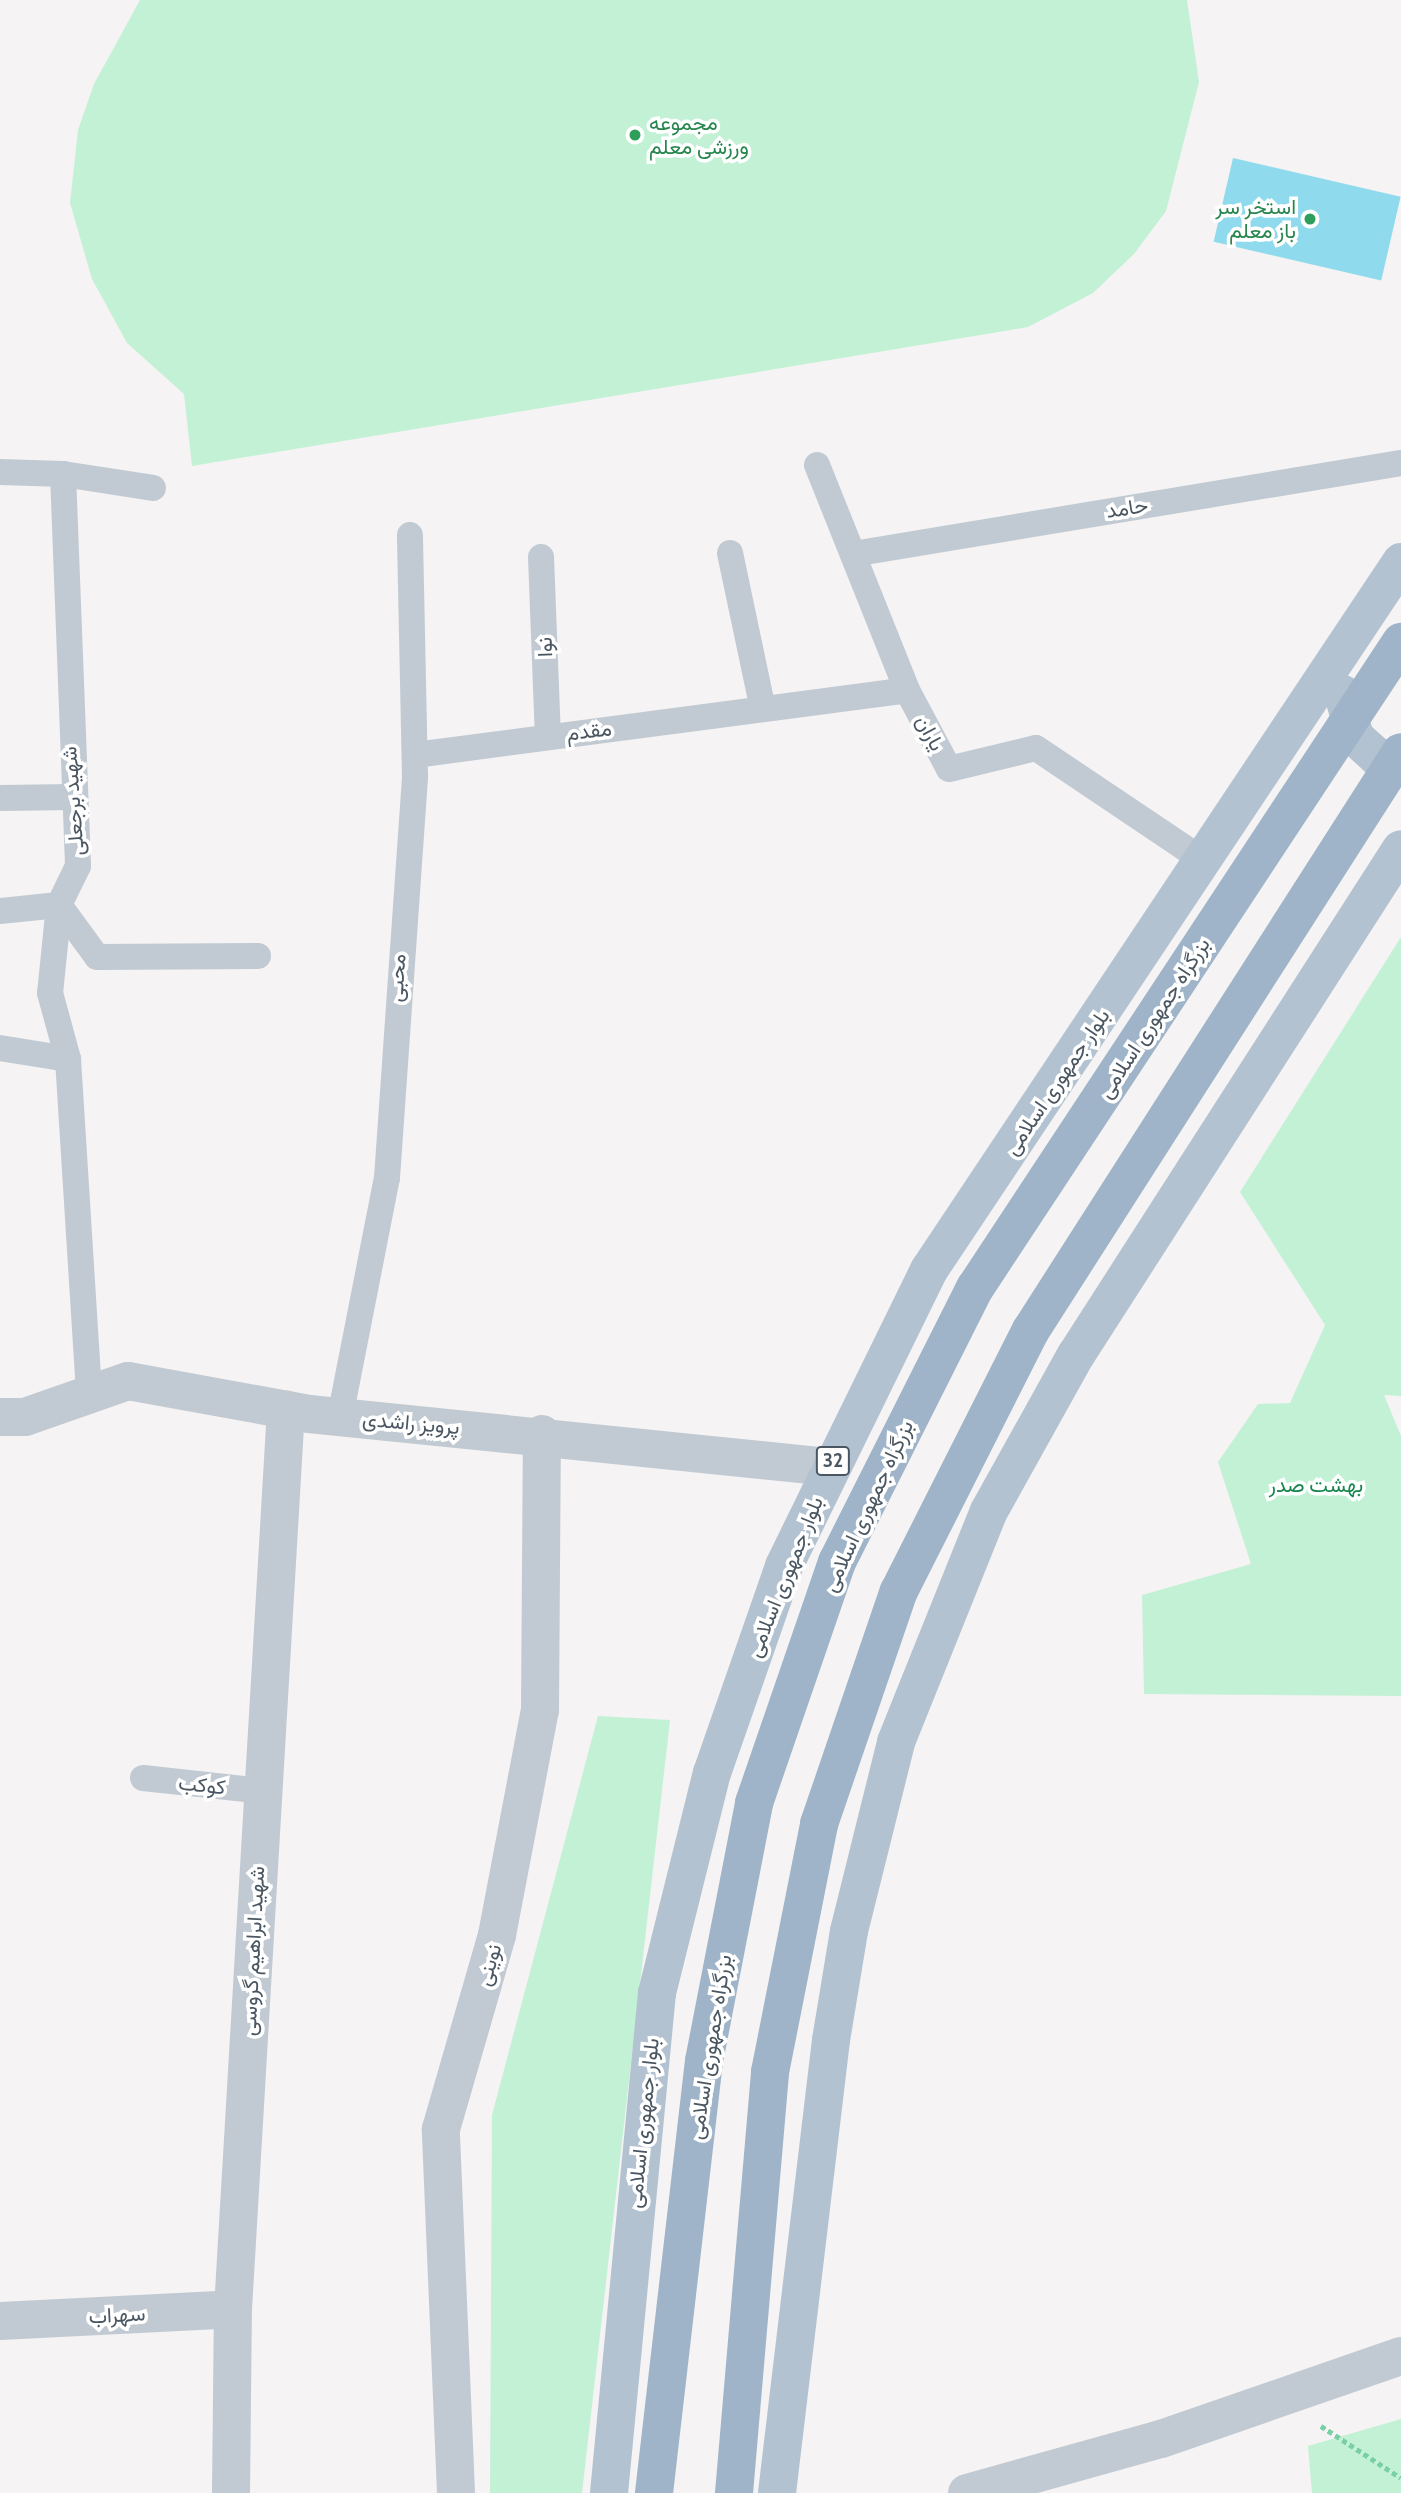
<!DOCTYPE html>
<meta charset="utf-8">
<style>
body{margin:0}
#map{position:relative;width:1401px;height:2493px;overflow:hidden;background:#f5f3f3;font-family:Cabin,Vazirmatn,sans-serif}
div>[style]{position:absolute}
[style*='--x']{left:calc(var(--x)*1px);top:calc(var(--y)*1px);width:calc(var(--w)*1px);rotate:calc(var(--a)*1deg)}
.green>*{inset:0;background:#c3f1d5}
.water>*{inset:0;background:#90daee;transform-origin:0 0}
.path>*{height:4.5px;margin-top:-2.25px;transform-origin:0;background:repeating-linear-gradient(90deg,#7ad0a6 0 5px,transparent 0 8.5px)}
.service>*{height:26px;margin:-13px;padding:0 13px;transform-origin:13px;border-radius:13px;background:#c1cad2}
.minor>*{height:38px;margin:-19px;padding:0 19px;transform-origin:19px;border-radius:19px;background:#c1cad2}
.primary>*{height:38px;margin:-19px;padding:0 19px;transform-origin:19px;border-radius:19px;background:#b3c2d1}
.trunk>*{height:38px;margin:-19px;padding:0 19px;transform-origin:19px;border-radius:19px;background:#9fb4c9}
.dots>*{width:19px;height:19px;translate:-50% -50%;box-sizing:border-box;border:4px solid #fff;border-radius:50%}
span{translate:-50% -50%;white-space:nowrap;text-align:center;line-height:1.15;-webkit-text-stroke:7px #fff;paint-order:stroke}
.shield-label span{padding:2px 5px;background:#fff;border:2px solid;border-radius:5px;-webkit-text-stroke-width:0}
.shield-label{font-size:19px;color:#4a5661;font-weight:700}
.leisure-label{font-size:21px;color:#27864d}
.left{translate:0 -50%;text-align:left}
.right{translate:-100% -50%;text-align:right}
.street-label{font-size:21px;color:#4a5661}
.park-label{font-size:21px;color:#17864f}
</style>
<div id="map">
<div class="green">
<div style="clip-path:polygon(140px 0,1187px 0,1199px 82px,1166px 211px,1134px 254px,1093px 293px,1028px 327px,192px 466px,184px 394px,127px 343px,92px 279px,70px 203px,78px 130px,94px 84px)"></div>
<div style="clip-path:polygon(1401px 937px,1401px 1396px,1384px 1395px,1401px 1436px,1401px 1696px,1144px 1694px,1142px 1595px,1251px 1564px,1218px 1462px,1258px 1404px,1290px 1403px,1325px 1325px,1240px 1192px)"></div>
<div style="clip-path:polygon(598px 1716px,670px 1720px,582px 2493px,490px 2493px,492px 2115px)"></div>
<div style="clip-path:polygon(1401px 2419px,1401px 2493px,1312px 2493px,1308px 2446px)"></div>
</div>
<div class="water">
<div style="left:1233px;top:158px;width:172px;height:86px;rotate:13deg"></div>
</div>
<div class="path">
<div style="--x:1321;--y:2426;--w:95;--a:33"></div>
</div>
<div class="service">
<div style="--x:817;--y:465;--w:242;--a:68.2"></div>
<div style="--x:907;--y:690;--w:89;--a:62"></div>
<div style="--x:949;--y:769;--w:89;--a:-13.6"></div>
<div style="--x:1036;--y:748;--w:202;--a:33.9"></div>
<div style="--x:0;--y:472;--w:63;--a:1.8"></div>
<div style="--x:63;--y:474;--w:392;--a:87.8"></div>
<div style="--x:78;--y:866;--w:43;--a:116"></div>
<div style="--x:59;--y:905;--w:88;--a:95.8"></div>
<div style="--x:50;--y:993;--w:68;--a:74.7"></div>
<div style="--x:68;--y:1059;--w:337;--a:86.4"></div>
<div style="--x:63;--y:474;--w:91;--a:8.8"></div>
<div style="--x:730;--y:553;--w:159;--a:78.1"></div>
<div style="--x:853;--y:554;--w:556;--a:-9.43"></div>
<div style="--x:541;--y:557;--w:180;--a:87.8"></div>
<div style="--x:415;--y:755;--w:496;--a:-7.5"></div>
<div style="--x:0;--y:798;--w:73;--a:-0.8"></div>
<div style="--x:0;--y:911;--w:59;--a:-5.8"></div>
<div style="--x:59;--y:905;--w:64;--a:53.8"></div>
<div style="--x:97;--y:957;--w:161;--a:-0.4"></div>
<div style="--x:0;--y:1048;--w:69;--a:9.2"></div>
<div style="--x:340;--y:1417;--w:244;--a:-78.9"></div>
<div style="--x:387;--y:1178;--w:402;--a:-86"></div>
<div style="--x:415;--y:777;--w:242;--a:-91.2"></div>
<div style="--x:143;--y:1778;--w:120;--a:6.2"></div>
</div>
<div class="minor">
<div style="--x:0;--y:1417;--w:25;--a:0"></div>
<div style="--x:25;--y:1417;--w:109;--a:-19.3"></div>
<div style="--x:128;--y:1381;--w:184;--a:10.3"></div>
<div style="--x:309;--y:1414;--w:524;--a:5.81"></div>
<div style="--x:0;--y:2321;--w:233;--a:-2.9"></div>
<div style="--x:231;--y:2493;--w:184;--a:-89.4"></div>
<div style="--x:233;--y:2309;--w:901;--a:-86.63"></div>
<div style="--x:456;--y:2493;--w:364;--a:-92.4"></div>
<div style="--x:441;--y:2129;--w:202;--a:-73.9"></div>
<div style="--x:497;--y:1935;--w:229;--a:-79.2"></div>
<div style="--x:540;--y:1710;--w:276;--a:-89.6"></div>
<div style="--x:967;--y:2493;--w:201;--a:-15.6"></div>
<div style="--x:1161;--y:2439;--w:254;--a:-19.1"></div>
</div>
<div class="primary">
<div style="--x:1343;--y:694;--w:45;--a:74.4"></div>
<div style="--x:1355;--y:737;--w:30;--a:42"></div>
<div style="--x:1377;--y:757;--w:24;--a:9"></div>
<div style="--x:609;--y:2493;--w:502;--a:-84.52"></div>
<div style="--x:657;--y:1993;--w:227;--a:-76"></div>
<div style="--x:712;--y:1773;--w:219;--a:-70.8"></div>
<div style="--x:784;--y:1566;--w:330;--a:-63.9"></div>
<div style="--x:929;--y:1270;--w:851;--a:-56.31"></div>
<div style="--x:777;--y:2493;--w:456;--a:-83.2"></div>
<div style="--x:831;--y:2040;--w:110;--a:-80.6"></div>
<div style="--x:849;--y:1931;--w:195;--a:-76"></div>
<div style="--x:896;--y:1742;--w:249;--a:-68.1"></div>
<div style="--x:989;--y:1511;--w:179;--a:-60.9"></div>
<div style="--x:1076;--y:1355;--w:601;--a:-57.29"></div>
</div>
<div class="trunk">
<div style="--x:654;--y:2493;--w:435;--a:-83.4"></div>
<div style="--x:704;--y:2061;--w:263;--a:-79"></div>
<div style="--x:754;--y:1803;--w:255;--a:-71"></div>
<div style="--x:837;--y:1562;--w:307;--a:-63.3"></div>
<div style="--x:975;--y:1288;--w:774;--a:-56.6"></div>
<div style="--x:734;--y:2493;--w:423;--a:-85.1"></div>
<div style="--x:770;--y:2072;--w:253;--a:-78.8"></div>
<div style="--x:819;--y:1824;--w:246;--a:-71.1"></div>
<div style="--x:899;--y:1591;--w:292;--a:-63.2"></div>
<div style="--x:1031;--y:1330;--w:686;--a:-57.38"></div>
</div>
<div class="dots">
<div style="left:635px;top:135px;background:#2e9e5b"></div>
<div style="left:1310px;top:219px;background:#2e9e5b"></div>
</div>
<div class="shield-label">
<span style="left:833px;top:1461px">32</span>
</div>
<div class="leisure-label">
<span class="left" style="left:649px;top:135px">مجموعه<br>ورزشی معلم</span>
<span class="right" style="left:1296px;top:219px">استخر سر<br>باز معلم</span>
</div>
<div class="street-label">
<span style="left:1127px;top:508px;rotate:-9deg">حامد</span>
<span style="left:545px;top:647px;rotate:-92deg">نوا</span>
<span style="left:589px;top:731px;rotate:-7deg">مقدم</span>
<span style="left:930px;top:733px;rotate:62deg">یاران</span>
<span style="left:73px;top:801px;rotate:-94deg">شهید برجعلی</span>
<span style="left:397px;top:978px;rotate:-86deg">محبی</span>
<span style="left:1154px;top:1018px;rotate:-57deg">بزرگراه جمهوری اسلامی</span>
<span style="left:1057px;top:1082px;rotate:-56deg">بلوار جمهوری اسلامی</span>
<span style="left:411px;top:1423px;rotate:5deg">پرویز راشدی</span>
<span style="left:868px;top:1506px;rotate:-65deg">بزرگراه جمهوری اسلامی</span>
<span style="left:785px;top:1577px;rotate:-68deg">بلوار جمهوری اسلامی</span>
<span style="left:202px;top:1785px;rotate:6deg">کوکب</span>
<span style="left:253px;top:1951px;rotate:-87deg">شهید ابراهیم گروسی</span>
<span style="left:489px;top:1965px;rotate:-74deg">نوینی</span>
<span style="left:710px;top:2047px;rotate:-81deg">بزرگراه جمهوری اسلامی</span>
<span style="left:643px;top:2123px;rotate:-84deg">بلوار جمهوری اسلامی</span>
<span style="left:117px;top:2315px;rotate:-3deg">سهراب</span>
</div>
<div class="park-label">
<span style="left:1316px;top:1485px">بهشت صدر</span>
</div>
</div>
